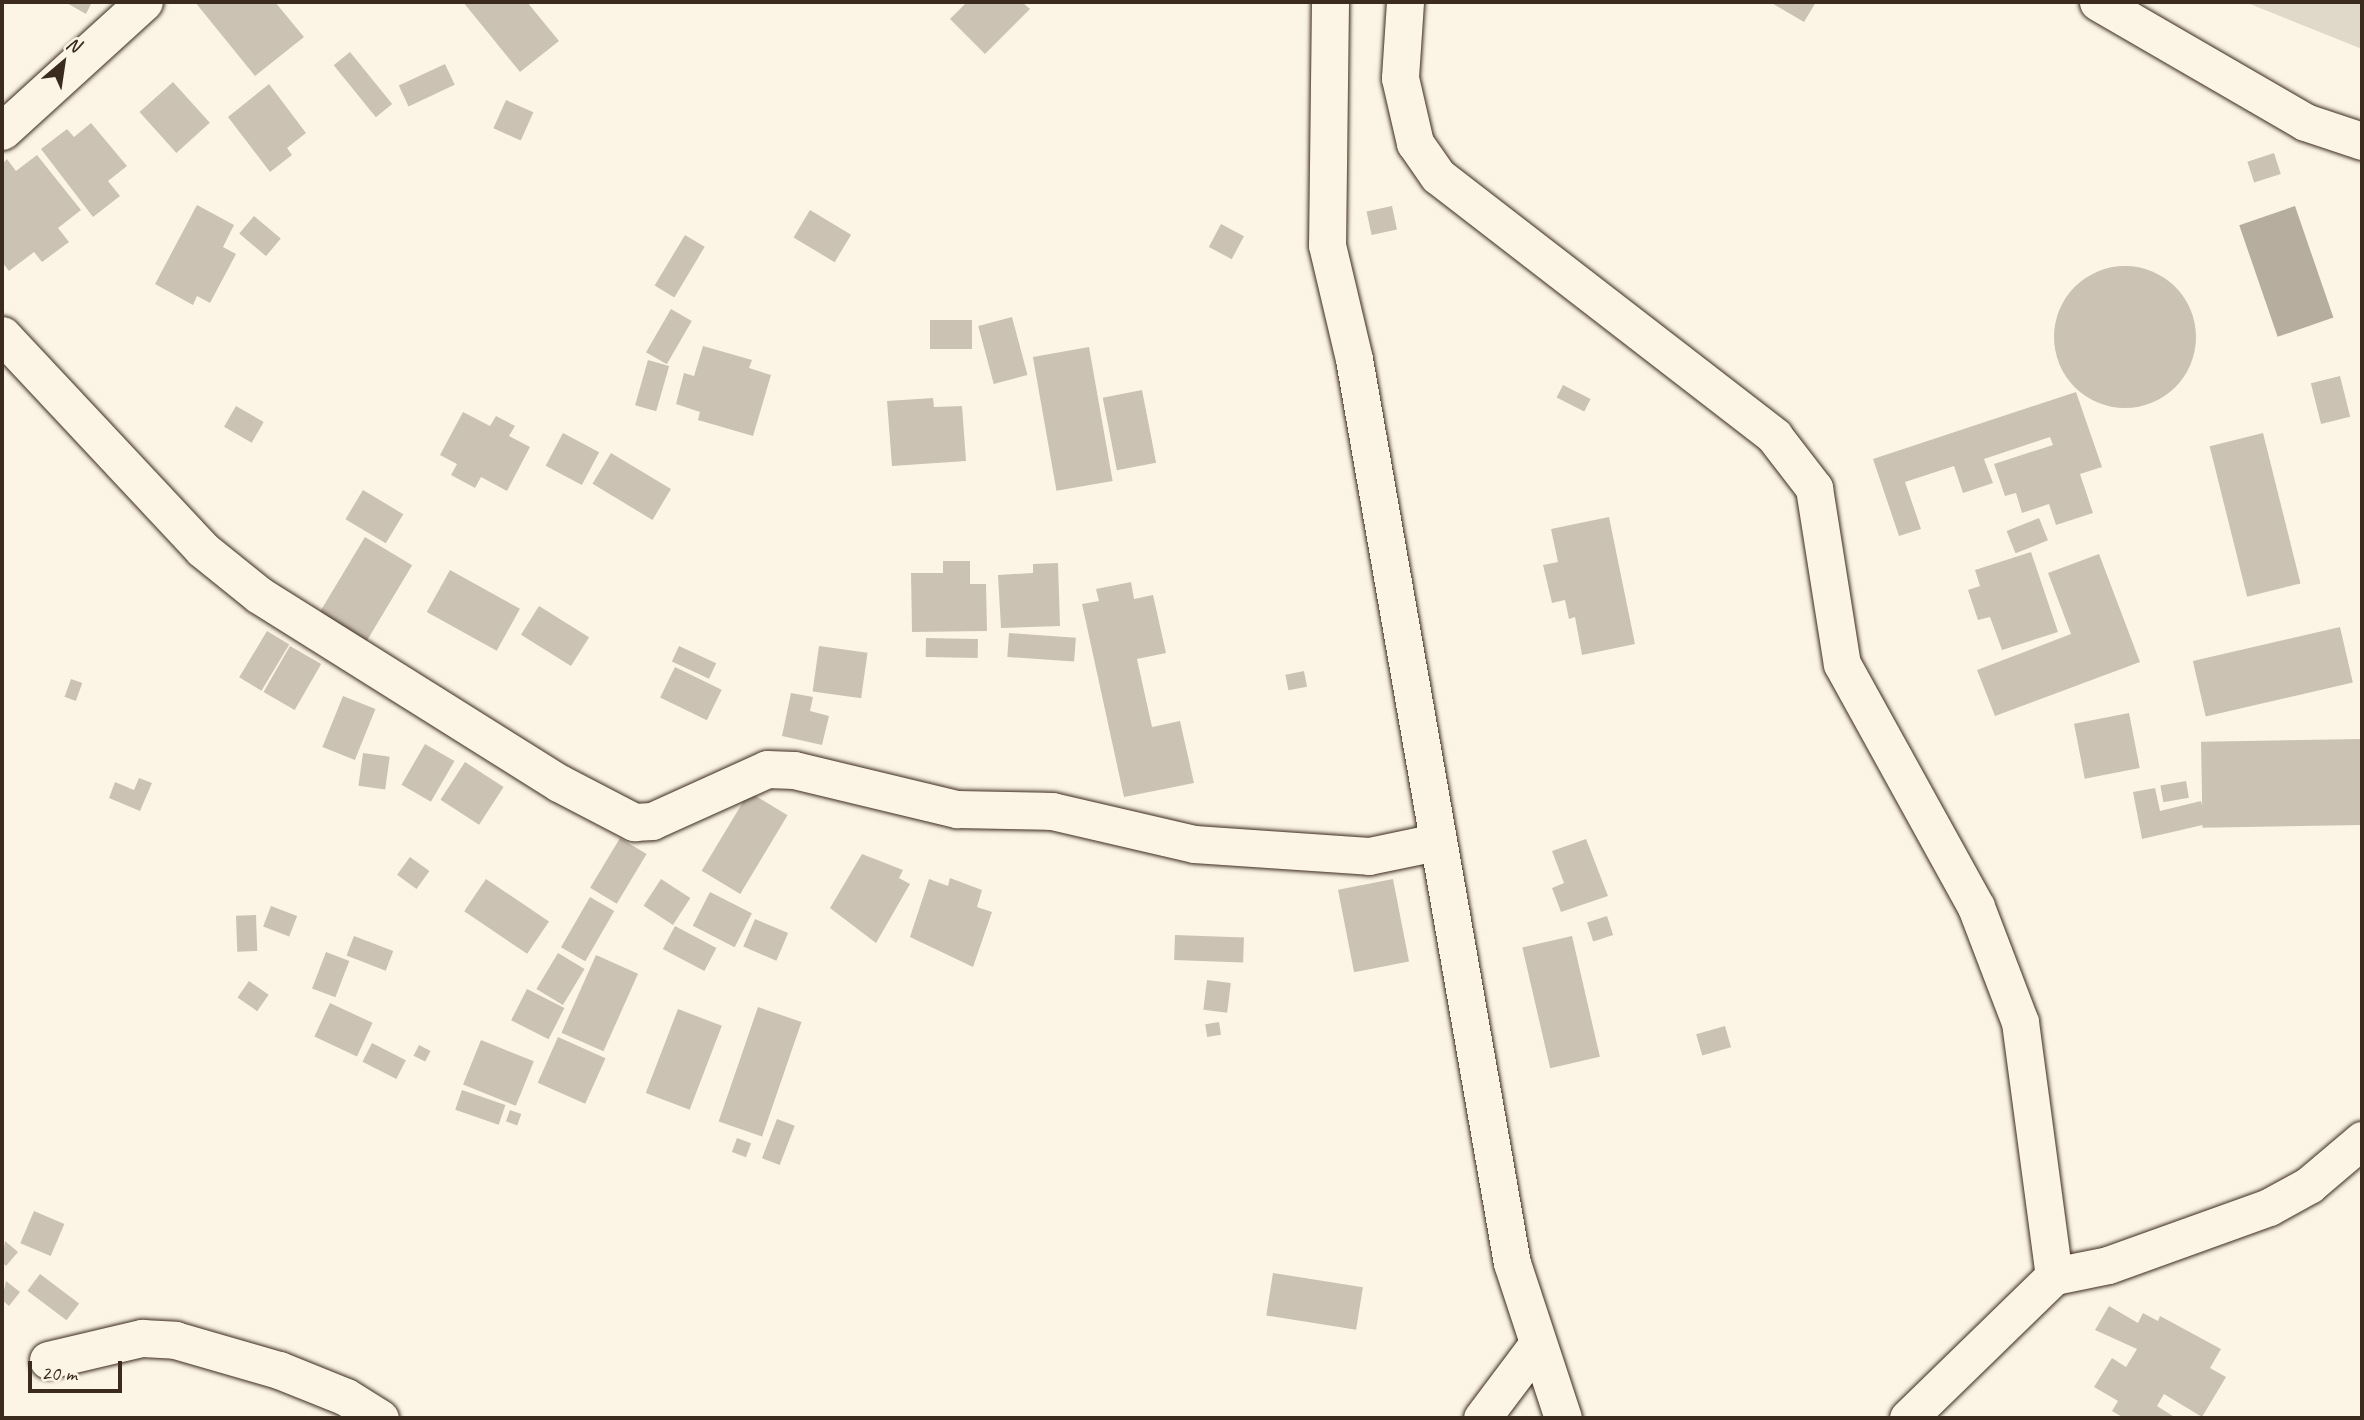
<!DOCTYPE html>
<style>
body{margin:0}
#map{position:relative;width:2364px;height:1420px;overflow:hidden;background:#fcf5e5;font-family:Caveat,sans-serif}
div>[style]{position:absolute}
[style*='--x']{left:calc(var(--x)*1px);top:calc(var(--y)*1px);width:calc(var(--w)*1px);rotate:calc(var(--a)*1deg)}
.green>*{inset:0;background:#e0d8c8}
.water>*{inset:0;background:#b7ad9e;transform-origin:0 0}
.building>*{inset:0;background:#ccc2b3;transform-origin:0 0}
.round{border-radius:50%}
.roads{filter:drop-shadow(0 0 2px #3b2a1e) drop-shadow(0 0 2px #3b2a1e)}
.minor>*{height:37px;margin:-18.5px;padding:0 18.5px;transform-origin:18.5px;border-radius:18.5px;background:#fcf5e5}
span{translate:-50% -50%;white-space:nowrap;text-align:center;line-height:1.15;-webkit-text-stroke:5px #fcf5e5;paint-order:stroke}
.frame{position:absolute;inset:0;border:4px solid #3b2a1e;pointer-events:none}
.north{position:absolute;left:28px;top:28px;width:70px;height:70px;-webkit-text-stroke:5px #fcf5e5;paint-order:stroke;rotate:29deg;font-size:19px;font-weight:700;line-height:28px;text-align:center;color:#3b2a1e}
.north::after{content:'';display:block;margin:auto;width:24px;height:32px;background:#3b2a1e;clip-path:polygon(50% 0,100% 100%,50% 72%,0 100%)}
.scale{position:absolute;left:28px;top:1361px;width:94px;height:32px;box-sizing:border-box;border:4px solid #3b2a1e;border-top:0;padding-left:9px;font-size:21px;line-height:24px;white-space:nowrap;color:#3b2a1e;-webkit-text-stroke:5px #fcf5e5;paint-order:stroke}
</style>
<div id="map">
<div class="green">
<div style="clip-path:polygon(2245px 2px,2362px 2px,2362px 49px)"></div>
</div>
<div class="water">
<div style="left:2295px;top:206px;width:118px;height:59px;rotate:71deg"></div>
</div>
<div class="building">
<div style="clip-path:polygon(65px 2px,92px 2px,86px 14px)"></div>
<div style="clip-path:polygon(195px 2px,275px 2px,304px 37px,255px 76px)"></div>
<div style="clip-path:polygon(463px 2px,527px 2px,559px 41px,520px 72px)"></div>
<div style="clip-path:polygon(967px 2px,1022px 2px,1030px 9px,985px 54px,950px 19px)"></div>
<div style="clip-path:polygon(1770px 2px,1816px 2px,1804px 22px)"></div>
<div style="left:350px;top:52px;width:67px;height:21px;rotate:51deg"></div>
<div style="left:445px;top:64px;width:23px;height:51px;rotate:65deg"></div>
<div style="left:173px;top:82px;width:55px;height:45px;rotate:48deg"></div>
<div style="clip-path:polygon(269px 84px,306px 133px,287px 148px,292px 155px,270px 172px,228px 117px)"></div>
<div style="left:506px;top:100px;width:30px;height:31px;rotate:24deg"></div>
<div style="clip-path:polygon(91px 123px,127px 166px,108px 181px,120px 196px,93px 217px,41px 149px,67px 129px,74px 137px)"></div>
<div style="left:2274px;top:153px;width:22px;height:28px;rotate:72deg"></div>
<div style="clip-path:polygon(37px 155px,81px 210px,58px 228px,69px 242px,42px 262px,34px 252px,9px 271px,2px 262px,2px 164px,7px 159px,16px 171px)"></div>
<div style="clip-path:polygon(197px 205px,234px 225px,223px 247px,236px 254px,210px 303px,197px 296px,193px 305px,155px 284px)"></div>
<div style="left:1392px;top:206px;width:24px;height:26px;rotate:78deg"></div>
<div style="left:810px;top:210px;width:48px;height:32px;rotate:31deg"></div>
<div style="left:254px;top:216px;width:35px;height:23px;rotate:40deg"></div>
<div style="left:1221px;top:224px;width:26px;height:26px;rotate:28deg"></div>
<div style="left:685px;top:235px;width:23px;height:59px;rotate:31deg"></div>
<div class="round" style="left:2054px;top:266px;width:142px;height:142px"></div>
<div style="left:671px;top:309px;width:24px;height:50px;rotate:30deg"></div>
<div style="left:1012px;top:317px;width:60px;height:35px;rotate:75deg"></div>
<div style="left:972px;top:320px;width:29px;height:42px;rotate:90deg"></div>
<div style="clip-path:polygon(703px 346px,752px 360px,749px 368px,771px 375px,753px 436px,698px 420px,700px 412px,676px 404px,684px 373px,694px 376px)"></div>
<div style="left:1089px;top:347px;width:136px;height:57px;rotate:80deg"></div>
<div style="left:648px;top:360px;width:22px;height:47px;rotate:16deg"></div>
<div style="left:2340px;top:376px;width:42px;height:30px;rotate:76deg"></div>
<div style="left:1563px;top:385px;width:31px;height:14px;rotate:27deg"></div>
<div style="left:1142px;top:390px;width:74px;height:40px;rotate:79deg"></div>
<div style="clip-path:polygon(2076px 392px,2102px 467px,2080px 474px,2093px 513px,2056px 525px,2049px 504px,2022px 513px,2016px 493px,2005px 496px,1994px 464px,2053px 445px,2050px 437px,1984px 459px,1993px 483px,1963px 493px,1954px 466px,1905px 482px,1921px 529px,1899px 536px,1873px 459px)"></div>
<div style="clip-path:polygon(933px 398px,934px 407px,962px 406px,966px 461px,892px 466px,887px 401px)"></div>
<div style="left:236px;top:406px;width:32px;height:24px;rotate:30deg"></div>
<div style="clip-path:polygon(463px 412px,490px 426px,496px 416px,515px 426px,509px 436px,530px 447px,507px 491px,481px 477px,475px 488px,451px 475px,457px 464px,440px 455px)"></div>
<div style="left:563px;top:433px;width:41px;height:37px;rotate:28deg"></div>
<div style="left:2263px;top:433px;width:155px;height:55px;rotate:76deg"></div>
<div style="left:611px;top:453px;width:70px;height:36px;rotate:31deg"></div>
<div style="left:363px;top:490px;width:47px;height:34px;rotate:31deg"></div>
<div style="clip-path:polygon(1609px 517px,1635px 644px,1582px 655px,1575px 617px,1569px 619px,1565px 600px,1552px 603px,1543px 565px,1558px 562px,1551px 529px)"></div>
<div style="left:2039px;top:518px;width:24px;height:35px;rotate:68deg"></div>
<div style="left:365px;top:537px;width:55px;height:99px;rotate:31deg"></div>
<div style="clip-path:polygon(2031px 552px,2058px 632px,2002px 650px,1990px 617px,1978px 620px,1968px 590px,1980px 586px,1975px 570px)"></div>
<div style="clip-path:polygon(2099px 554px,2140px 662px,1995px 716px,1977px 670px,2071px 634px,2048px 573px)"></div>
<div style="clip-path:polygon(943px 561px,970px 561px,970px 584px,986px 584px,987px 631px,912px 632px,911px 573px,943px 573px)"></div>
<div style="clip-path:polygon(1058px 563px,1060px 626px,1001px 628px,998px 575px,1033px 573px,1033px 564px)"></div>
<div style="left:450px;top:570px;width:80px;height:48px;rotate:29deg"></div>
<div style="clip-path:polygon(1131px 582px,1134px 599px,1153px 595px,1166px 653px,1137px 659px,1152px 727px,1180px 721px,1194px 783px,1124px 797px,1082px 604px,1099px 601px,1096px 589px)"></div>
<div style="left:539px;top:606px;width:59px;height:34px;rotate:32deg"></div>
<div style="left:2340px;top:627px;width:57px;height:151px;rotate:77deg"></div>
<div style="left:267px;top:631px;width:26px;height:54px;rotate:31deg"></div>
<div style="left:1009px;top:633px;width:67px;height:24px;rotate:4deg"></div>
<div style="left:926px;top:638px;width:52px;height:19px;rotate:1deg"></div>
<div style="left:290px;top:646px;width:36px;height:53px;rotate:30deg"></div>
<div style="left:679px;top:646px;width:41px;height:17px;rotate:25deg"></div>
<div style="left:819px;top:646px;width:49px;height:46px;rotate:8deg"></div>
<div style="left:675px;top:667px;width:52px;height:34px;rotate:26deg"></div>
<div style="left:1304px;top:671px;width:16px;height:19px;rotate:79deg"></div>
<div style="left:71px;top:679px;width:12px;height:19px;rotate:20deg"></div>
<div style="clip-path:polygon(791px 693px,813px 697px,810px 711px,829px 716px,822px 745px,782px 736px)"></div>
<div style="left:343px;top:696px;width:35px;height:55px;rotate:22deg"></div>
<div style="left:2129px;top:713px;width:56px;height:56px;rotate:79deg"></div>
<div style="left:2361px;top:739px;width:86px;height:160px;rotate:89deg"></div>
<div style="left:425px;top:744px;width:34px;height:47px;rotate:30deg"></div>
<div style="left:363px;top:753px;width:27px;height:33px;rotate:8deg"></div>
<div style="left:465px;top:762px;width:46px;height:45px;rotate:33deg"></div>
<div style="clip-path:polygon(139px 778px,152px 783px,140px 811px,109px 798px,115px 782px,134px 790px)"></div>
<div style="left:2186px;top:781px;width:17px;height:26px;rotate:80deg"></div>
<div style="clip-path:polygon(2155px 788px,2160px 811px,2201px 801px,2207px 824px,2142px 839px,2133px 792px)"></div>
<div style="left:749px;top:792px;width:45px;height:92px;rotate:31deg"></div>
<div style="left:620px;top:838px;width:31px;height:58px;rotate:31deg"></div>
<div style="clip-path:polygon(1586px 839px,1608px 896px,1561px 912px,1552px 888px,1564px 883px,1552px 851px)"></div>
<div style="clip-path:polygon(862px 854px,903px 870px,899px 878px,910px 884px,876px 943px,830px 908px)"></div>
<div style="left:410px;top:857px;width:24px;height:22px;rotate:36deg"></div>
<div style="clip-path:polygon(950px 878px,982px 890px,977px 907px,992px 912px,973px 967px,910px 937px,929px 879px,948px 886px)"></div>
<div style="left:486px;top:879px;width:76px;height:39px;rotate:34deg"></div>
<div style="left:661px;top:879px;width:35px;height:32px;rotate:33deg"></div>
<div style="left:1393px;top:879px;width:84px;height:56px;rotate:79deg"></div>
<div style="left:710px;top:892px;width:47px;height:38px;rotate:27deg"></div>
<div style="left:590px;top:897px;width:28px;height:58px;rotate:30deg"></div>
<div style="left:271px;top:906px;width:28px;height:22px;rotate:21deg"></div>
<div style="left:256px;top:915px;width:36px;height:20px;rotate:88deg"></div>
<div style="left:1607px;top:916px;width:20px;height:21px;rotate:72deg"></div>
<div style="left:755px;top:919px;width:36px;height:30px;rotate:23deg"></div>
<div style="left:675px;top:926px;width:47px;height:26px;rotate:28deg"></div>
<div style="left:1175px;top:935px;width:69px;height:25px;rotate:2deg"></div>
<div style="left:354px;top:936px;width:42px;height:21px;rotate:21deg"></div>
<div style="left:1572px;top:936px;width:124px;height:51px;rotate:77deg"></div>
<div style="left:326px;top:952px;width:25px;height:39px;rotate:21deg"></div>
<div style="left:558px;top:953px;width:31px;height:42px;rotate:31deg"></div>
<div style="left:596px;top:955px;width:46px;height:85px;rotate:24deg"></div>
<div style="left:1207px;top:980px;width:24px;height:30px;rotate:7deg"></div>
<div style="left:249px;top:981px;width:24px;height:20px;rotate:35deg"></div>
<div style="left:527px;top:989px;width:42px;height:35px;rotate:27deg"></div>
<div style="left:330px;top:1003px;width:47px;height:37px;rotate:25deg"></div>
<div style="left:758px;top:1007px;width:46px;height:121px;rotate:19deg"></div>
<div style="left:678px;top:1009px;width:47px;height:90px;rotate:21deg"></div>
<div style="left:1219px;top:1022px;width:13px;height:14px;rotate:81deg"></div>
<div style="left:1725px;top:1026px;width:22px;height:30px;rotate:74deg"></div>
<div style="left:558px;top:1037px;width:52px;height:50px;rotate:24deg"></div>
<div style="left:481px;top:1040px;width:57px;height:48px;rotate:22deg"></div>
<div style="left:372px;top:1043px;width:38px;height:21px;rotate:27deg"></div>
<div style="left:419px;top:1045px;width:13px;height:12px;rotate:27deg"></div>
<div style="left:462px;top:1090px;width:46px;height:21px;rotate:19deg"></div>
<div style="left:510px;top:1110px;width:12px;height:12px;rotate:20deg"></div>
<div style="left:777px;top:1119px;width:19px;height:42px;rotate:21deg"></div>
<div style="left:737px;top:1138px;width:15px;height:15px;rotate:20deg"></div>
<div style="left:34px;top:1211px;width:33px;height:35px;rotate:23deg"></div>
<div style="clip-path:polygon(5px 1241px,18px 1252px,6px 1266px,2px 1262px)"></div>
<div style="left:1273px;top:1273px;width:91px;height:43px;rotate:9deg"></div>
<div style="left:40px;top:1274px;width:49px;height:21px;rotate:37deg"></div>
<div style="clip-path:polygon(6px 1281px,20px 1292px,9px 1306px,2px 1300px)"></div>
<div style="clip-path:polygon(2109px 1306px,2138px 1323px,2143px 1313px,2158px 1321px,2160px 1316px,2221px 1349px,2210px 1368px,2226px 1377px,2202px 1417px,2164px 1394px,2157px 1406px,2176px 1418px,2124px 1418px,2112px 1411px,2118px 1401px,2094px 1387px,2112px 1358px,2126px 1367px,2137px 1349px,2095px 1330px)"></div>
</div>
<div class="roads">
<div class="minor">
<div style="--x:1330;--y:2;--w:243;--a:90.7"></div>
<div style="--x:1327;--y:245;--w:117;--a:76.7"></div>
<div style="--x:1354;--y:359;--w:918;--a:80.09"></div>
<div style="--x:1512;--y:1263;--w:163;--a:71.8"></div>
<div style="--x:1405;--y:2;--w:76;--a:93.8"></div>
<div style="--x:1400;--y:78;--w:67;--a:77"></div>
<div style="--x:1415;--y:143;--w:40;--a:55.1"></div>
<div style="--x:1438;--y:176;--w:425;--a:37.7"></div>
<div style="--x:1774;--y:436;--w:66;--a:52.4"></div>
<div style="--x:1814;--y:488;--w:178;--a:81"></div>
<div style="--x:1842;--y:664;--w:277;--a:61.1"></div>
<div style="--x:1976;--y:907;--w:123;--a:69.1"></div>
<div style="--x:2020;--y:1022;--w:256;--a:82.4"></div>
<div style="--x:2098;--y:2;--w:239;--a:30.1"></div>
<div style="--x:2305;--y:122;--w:60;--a:18.4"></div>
<div style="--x:2;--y:131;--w:192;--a:-42.3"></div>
<div style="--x:2;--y:335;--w:293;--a:46.9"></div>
<div style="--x:202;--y:549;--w:73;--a:38.9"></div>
<div style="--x:259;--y:595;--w:354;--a:32.1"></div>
<div style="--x:559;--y:783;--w:85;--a:27.5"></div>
<div style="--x:634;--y:822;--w:18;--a:-3"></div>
<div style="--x:652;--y:821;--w:126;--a:-24.3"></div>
<div style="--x:767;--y:769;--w:27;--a:2"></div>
<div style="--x:794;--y:770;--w:168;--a:13.5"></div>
<div style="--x:957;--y:809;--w:95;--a:1.2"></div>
<div style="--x:1052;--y:811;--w:146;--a:13.1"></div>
<div style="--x:1194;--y:844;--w:175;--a:3.9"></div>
<div style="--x:1369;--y:856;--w:68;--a:-11.8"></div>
<div style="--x:48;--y:1360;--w:97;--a:-13.2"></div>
<div style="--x:142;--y:1338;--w:33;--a:3"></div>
<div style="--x:175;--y:1340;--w:108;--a:16.1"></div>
<div style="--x:279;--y:1370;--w:72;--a:21.9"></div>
<div style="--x:346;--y:1397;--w:40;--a:32"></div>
<div style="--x:1482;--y:1418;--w:90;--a:-53.1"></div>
<div style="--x:1908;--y:1418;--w:204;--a:-44.2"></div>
<div style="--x:2054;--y:1276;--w:55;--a:-11.5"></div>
<div style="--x:2108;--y:1265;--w:171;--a:-19.8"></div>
<div style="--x:2269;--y:1207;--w:46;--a:-28.8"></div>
<div style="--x:2309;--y:1185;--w:70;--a:-40.3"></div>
</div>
</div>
<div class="frame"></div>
<div class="north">N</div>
<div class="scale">20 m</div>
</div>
